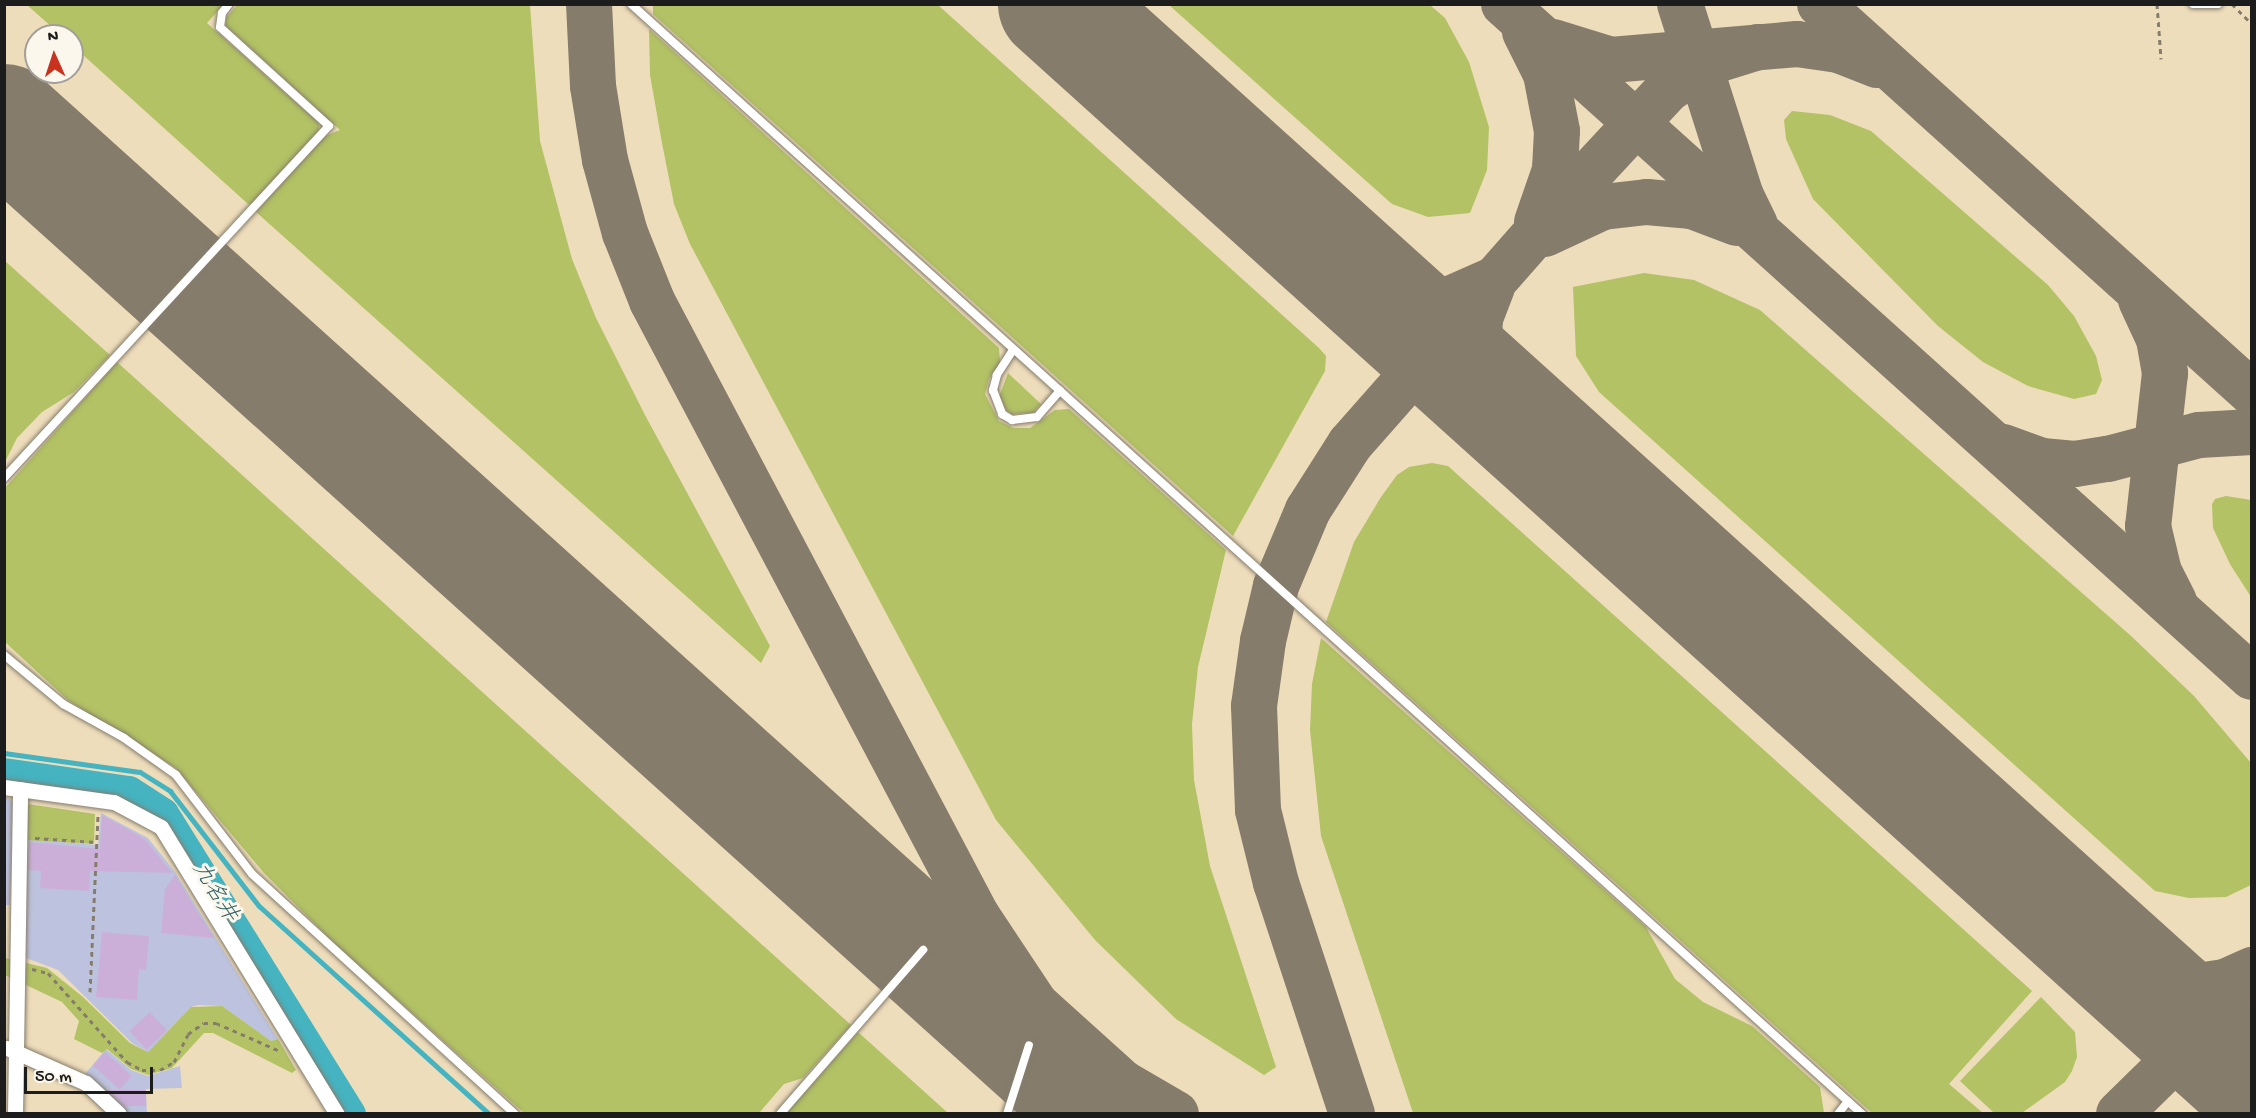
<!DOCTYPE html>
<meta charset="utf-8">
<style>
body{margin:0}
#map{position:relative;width:2256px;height:1118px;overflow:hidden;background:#edb;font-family:"Gochi Hand","Klee One",sans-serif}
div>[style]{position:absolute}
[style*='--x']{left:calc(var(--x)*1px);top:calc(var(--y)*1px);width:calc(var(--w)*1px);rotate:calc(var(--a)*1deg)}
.industrial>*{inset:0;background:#bdc3de}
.green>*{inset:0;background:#b2c264}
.stream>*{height:5px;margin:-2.5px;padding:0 2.5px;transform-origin:2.5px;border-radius:2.5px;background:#45b3c0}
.river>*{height:32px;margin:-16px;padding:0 16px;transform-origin:16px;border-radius:16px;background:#45b3c0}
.taxiway>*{height:46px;margin:-23px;padding:0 23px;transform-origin:23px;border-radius:23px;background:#857c6c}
.runway>*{height:116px;margin:-58px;padding:0 58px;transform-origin:58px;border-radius:58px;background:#857c6c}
.building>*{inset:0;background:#cbafd9;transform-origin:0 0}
.path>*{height:3px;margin-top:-1.5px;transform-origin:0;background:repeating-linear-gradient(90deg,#857c6c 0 4.5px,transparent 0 9px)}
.roads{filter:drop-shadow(0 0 2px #857c6c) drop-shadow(0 0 2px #857c6c)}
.lane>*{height:8px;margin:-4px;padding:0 4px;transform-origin:4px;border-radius:4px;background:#fff}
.street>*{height:15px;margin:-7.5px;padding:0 7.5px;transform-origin:7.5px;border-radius:7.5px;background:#fff}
span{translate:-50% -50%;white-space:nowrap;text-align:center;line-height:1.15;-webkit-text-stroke:6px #fbf7ec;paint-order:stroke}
.water-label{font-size:22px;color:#2e6066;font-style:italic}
.frame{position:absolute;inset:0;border:6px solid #1c1c1c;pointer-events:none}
.north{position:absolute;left:24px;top:24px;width:60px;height:60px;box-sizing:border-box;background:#fbf7ec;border:2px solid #a29f99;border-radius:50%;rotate:357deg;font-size:16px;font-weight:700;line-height:24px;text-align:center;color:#1c1c1c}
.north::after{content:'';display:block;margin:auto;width:21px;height:27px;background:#c8321e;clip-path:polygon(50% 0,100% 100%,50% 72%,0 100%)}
.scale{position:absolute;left:24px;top:1067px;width:129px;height:27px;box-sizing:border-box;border:3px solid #1c1c1c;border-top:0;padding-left:8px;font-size:18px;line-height:21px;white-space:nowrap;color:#1c1c1c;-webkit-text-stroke:4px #fbf7ec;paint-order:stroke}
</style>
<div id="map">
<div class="industrial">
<div style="clip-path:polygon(5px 796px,13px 802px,10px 905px,5px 905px)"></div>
<div style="clip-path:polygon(101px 813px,148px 838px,175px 872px,278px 1039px,271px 1041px,222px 1006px,198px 1005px,191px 1007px,148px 1052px,132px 1043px,58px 970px,21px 956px,25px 839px,98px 845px)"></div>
<div style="clip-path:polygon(106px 1049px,131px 1070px,148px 1076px,180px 1066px,182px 1088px,146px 1089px,147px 1113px,127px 1113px,85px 1074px)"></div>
</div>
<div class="green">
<div style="clip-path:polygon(238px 4px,530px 5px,540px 141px,572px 259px,596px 318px,645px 415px,770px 646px,761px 663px,256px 212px,325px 136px,340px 130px,226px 26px,226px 18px)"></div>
<div style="clip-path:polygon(27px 5px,223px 5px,207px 23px,319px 123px,319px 131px,254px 203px,248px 204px,72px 45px,72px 36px,62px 36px)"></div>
<div style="clip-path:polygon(653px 5px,938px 5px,1319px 348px,1326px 356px,1325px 371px,1233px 536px,653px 14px)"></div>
<div style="clip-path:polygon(1169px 5px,1430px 5px,1445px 18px,1469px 62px,1489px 127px,1487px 170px,1470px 213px,1428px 217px,1392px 204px)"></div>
<div style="clip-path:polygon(649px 29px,999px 348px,1000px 363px,989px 379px,985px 394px,999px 421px,1014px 428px,1030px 428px,1055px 410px,1069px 409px,1226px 550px,1198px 667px,1192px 724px,1194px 780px,1210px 866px,1276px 1067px,1264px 1075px,1176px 1019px,1095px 940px,996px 820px,690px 244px,674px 204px,662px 143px,650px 75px)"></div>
<div style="clip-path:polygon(1792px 111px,1830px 115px,1871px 131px,2048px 285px,2074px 316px,2096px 356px,2102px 380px,2096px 394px,2074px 399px,2028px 386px,1983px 362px,1938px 326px,1813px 199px,1786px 139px,1784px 120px)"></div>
<div style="clip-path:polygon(5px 261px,110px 355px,74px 392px,42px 412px,17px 438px,5px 462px)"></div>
<div style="clip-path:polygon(1644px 273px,1694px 280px,1760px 310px,2130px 635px,2194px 696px,2251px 763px,2251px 885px,2226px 897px,2189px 898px,2155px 891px,1599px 392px,1576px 356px,1573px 287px)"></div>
<div style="clip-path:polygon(117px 362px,851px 1025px,803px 1078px,784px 1084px,759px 1113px,524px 1113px,335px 944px,264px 873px,176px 768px,69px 701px,5px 642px,5px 488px)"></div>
<div style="clip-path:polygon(1008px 373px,1041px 404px,1033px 413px,1011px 414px,1004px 407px,999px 397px)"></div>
<div style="clip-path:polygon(1432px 463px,1448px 466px,2032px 991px,1949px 1084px,1983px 1113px,1872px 1113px,1326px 622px,1354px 542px,1381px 497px,1397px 475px,1409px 467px)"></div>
<div style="clip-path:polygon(2226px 496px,2251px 500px,2251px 597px,2230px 564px,2213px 528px,2212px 504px,2215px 499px)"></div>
<div style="clip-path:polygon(1321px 638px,1646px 927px,1675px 979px,1703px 1002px,1752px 1026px,1820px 1087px,1824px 1113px,1413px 1113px,1321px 836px,1310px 730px,1312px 684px)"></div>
<div style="clip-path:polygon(28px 804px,95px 814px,94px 844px,26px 840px)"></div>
<div style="clip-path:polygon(5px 958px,47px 968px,83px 997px,130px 1043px,148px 1052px,191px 1007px,222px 1006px,271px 1041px,278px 1039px,296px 1070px,292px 1073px,213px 1033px,204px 1033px,172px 1068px,148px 1075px,131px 1069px,107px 1049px,102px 1053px,74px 1039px,79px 1021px,62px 1002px,5px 975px)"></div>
<div style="clip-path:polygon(2041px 997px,2075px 1032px,2077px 1057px,2072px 1071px,2065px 1082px,2022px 1113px,1994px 1113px,1960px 1081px)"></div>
<div style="clip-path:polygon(858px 1032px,948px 1113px,787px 1113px)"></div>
</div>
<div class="stream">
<div style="--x:4;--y:753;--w:137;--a:8"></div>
<div style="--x:140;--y:772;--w:36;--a:32"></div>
<div style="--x:170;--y:791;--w:145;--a:52.3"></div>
<div style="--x:259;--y:906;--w:310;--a:42.1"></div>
</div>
<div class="river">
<div style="--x:4;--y:774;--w:126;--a:8.2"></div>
<div style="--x:129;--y:792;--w:40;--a:32.9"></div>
<div style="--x:163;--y:814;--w:354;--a:58.1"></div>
</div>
<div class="taxiway">
<div style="--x:589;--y:4;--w:82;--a:87.2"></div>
<div style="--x:593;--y:86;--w:75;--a:80.8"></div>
<div style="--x:605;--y:160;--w:76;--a:74.7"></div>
<div style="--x:625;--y:233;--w:73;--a:68.3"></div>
<div style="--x:652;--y:301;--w:696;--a:62.15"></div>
<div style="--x:977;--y:916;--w:125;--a:56.4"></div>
<div style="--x:1046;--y:1020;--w:122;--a:50.7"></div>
<div style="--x:1504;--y:4;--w:1006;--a:41.98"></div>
<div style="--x:1680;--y:4;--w:201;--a:72.4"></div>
<div style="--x:1741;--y:196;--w:32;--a:64"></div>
<div style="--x:1820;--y:4;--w:581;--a:42"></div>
<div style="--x:1525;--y:32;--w:47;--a:63.4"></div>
<div style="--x:1546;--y:74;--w:58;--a:79.1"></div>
<div style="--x:1557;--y:131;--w:39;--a:93"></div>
<div style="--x:1555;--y:170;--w:55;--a:109.1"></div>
<div style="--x:1553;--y:42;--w:61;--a:17.2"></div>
<div style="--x:1611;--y:60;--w:187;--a:-4.9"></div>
<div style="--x:1797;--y:44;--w:42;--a:8.1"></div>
<div style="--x:1839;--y:50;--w:41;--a:21.5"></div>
<div style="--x:1545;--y:234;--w:64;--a:-25"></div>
<div style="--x:1603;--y:207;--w:44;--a:-6.5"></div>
<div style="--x:1647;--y:202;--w:45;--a:5.1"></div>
<div style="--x:1692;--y:206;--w:48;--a:20.7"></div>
<div style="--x:1351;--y:270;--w:40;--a:34"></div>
<div style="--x:1384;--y:292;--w:26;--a:18"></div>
<div style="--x:1409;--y:300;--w:41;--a:-1.4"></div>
<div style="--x:1450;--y:299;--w:47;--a:-23.8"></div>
<div style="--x:1492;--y:287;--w:34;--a:111"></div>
<div style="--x:1480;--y:319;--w:36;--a:93"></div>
<div style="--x:1478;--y:355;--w:35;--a:68"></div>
<div style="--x:1491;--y:387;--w:35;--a:55"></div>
<div style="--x:2141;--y:300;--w:43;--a:65.2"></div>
<div style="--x:2159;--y:339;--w:35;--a:80"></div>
<div style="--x:2165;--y:373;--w:154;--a:96.3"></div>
<div style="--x:2148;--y:526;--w:47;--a:76.6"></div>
<div style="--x:2159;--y:572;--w:33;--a:63"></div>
<div style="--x:2003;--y:447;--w:41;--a:19.7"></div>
<div style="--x:2042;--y:461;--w:33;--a:5"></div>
<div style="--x:2075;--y:464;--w:33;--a:-9"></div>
<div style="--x:2108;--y:459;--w:94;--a:-14.8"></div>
<div style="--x:2199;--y:435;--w:53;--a:-3.2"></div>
<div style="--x:881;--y:911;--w:201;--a:36.9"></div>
<div style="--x:2120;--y:963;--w:41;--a:27.8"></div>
<div style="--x:2156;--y:982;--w:29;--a:12"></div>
<div style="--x:2184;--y:988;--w:41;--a:-8.3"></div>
<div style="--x:2225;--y:982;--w:30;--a:-24"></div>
<div style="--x:2252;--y:984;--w:43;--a:100.8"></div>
<div style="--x:2244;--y:1026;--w:40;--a:78"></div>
<div style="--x:1099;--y:1069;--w:89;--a:30.3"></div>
<div style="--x:1352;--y:1114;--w:243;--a:-108.2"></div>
<div style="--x:1276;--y:883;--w:75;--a:-103.9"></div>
<div style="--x:1258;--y:810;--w:104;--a:-92.2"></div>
<div style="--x:1254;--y:706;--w:66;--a:-82.1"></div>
<div style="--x:1263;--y:641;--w:57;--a:-76.7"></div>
<div style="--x:1276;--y:586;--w:82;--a:-67.2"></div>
<div style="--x:1308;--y:510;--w:78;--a:-57.5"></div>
<div style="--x:1350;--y:444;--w:325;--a:-48.6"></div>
<div style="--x:1565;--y:200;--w:151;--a:-47.1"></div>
<div style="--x:1668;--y:89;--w:53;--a:-31.9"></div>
<div style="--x:1713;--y:61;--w:47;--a:-17.3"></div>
<div style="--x:2119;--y:1114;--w:74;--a:-44.5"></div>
<div style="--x:2172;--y:1062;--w:119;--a:-47.7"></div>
</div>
<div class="runway">
<div style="--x:1056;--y:4;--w:1610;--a:42.03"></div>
<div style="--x:4;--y:122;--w:1482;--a:42.02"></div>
</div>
<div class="building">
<div style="clip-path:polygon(102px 815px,145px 839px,172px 873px,90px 871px,89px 891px,40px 888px,41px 871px,28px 870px,29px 842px,100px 849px)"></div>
<div style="clip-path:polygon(175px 875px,194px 907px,214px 938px,161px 933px,165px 889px)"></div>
<div style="clip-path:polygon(102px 932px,149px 936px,146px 970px,139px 969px,137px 1000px,96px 997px)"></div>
<div style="left:150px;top:1012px;width:25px;height:28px;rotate:47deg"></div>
<div style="left:105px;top:1052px;width:36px;height:18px;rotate:42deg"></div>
<div style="clip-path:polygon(107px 1090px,146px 1090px,146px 1106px,125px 1106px)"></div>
</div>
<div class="path">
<div style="--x:2157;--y:4;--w:55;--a:85.8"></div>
<div style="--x:2232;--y:4;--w:28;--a:45"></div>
<div style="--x:35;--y:838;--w:61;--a:3.8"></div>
<div style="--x:32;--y:969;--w:16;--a:14"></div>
<div style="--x:48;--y:973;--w:119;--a:48.4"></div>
<div style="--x:127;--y:1062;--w:17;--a:28"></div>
<div style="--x:142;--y:1070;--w:18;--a:0"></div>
<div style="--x:160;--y:1070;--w:16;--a:-30"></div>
<div style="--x:174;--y:1062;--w:31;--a:-63"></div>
<div style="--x:188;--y:1034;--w:19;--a:-35"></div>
<div style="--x:204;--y:1023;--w:12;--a:0"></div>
<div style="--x:216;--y:1023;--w:70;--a:23.6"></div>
<div style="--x:90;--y:992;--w:178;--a:-87.4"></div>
</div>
<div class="roads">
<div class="lane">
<div style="--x:631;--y:4;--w:1658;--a:42.04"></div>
<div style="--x:2193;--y:4;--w:25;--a:0"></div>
<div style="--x:1013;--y:350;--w:30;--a:123"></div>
<div style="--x:997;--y:375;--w:16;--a:105"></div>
<div style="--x:993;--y:390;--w:26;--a:69"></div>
<div style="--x:1002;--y:414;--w:12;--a:31"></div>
<div style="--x:1012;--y:420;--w:25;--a:-7"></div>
<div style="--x:1037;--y:417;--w:35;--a:-49"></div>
<div style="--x:4;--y:478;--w:479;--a:-47.3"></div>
<div style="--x:329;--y:126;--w:147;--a:-137.8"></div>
<div style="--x:220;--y:27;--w:14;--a:-82"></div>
<div style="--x:222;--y:13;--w:11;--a:-52"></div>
<div style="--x:4;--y:655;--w:77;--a:39.7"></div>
<div style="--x:63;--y:704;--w:70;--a:29.1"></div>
<div style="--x:124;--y:738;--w:64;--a:35.4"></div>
<div style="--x:176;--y:775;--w:125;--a:52.5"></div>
<div style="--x:252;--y:874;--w:356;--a:42.4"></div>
<div style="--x:780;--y:1114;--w:218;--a:-48.9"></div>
<div style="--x:1007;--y:1114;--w:72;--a:-72.3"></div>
<div style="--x:1838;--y:1114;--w:16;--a:-52"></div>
</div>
<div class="street">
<div style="--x:4;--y:787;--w:111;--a:7.8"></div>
<div style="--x:114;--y:802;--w:53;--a:28"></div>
<div style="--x:161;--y:827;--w:337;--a:58.5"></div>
<div style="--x:7;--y:1048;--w:86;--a:23.9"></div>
<div style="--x:86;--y:1083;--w:45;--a:43.2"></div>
<div style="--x:15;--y:1114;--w:325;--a:-89.1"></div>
</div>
</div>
<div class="water-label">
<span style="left:213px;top:893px;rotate:58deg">九名井</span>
</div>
<div class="frame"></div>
<div class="north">N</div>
<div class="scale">50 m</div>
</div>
